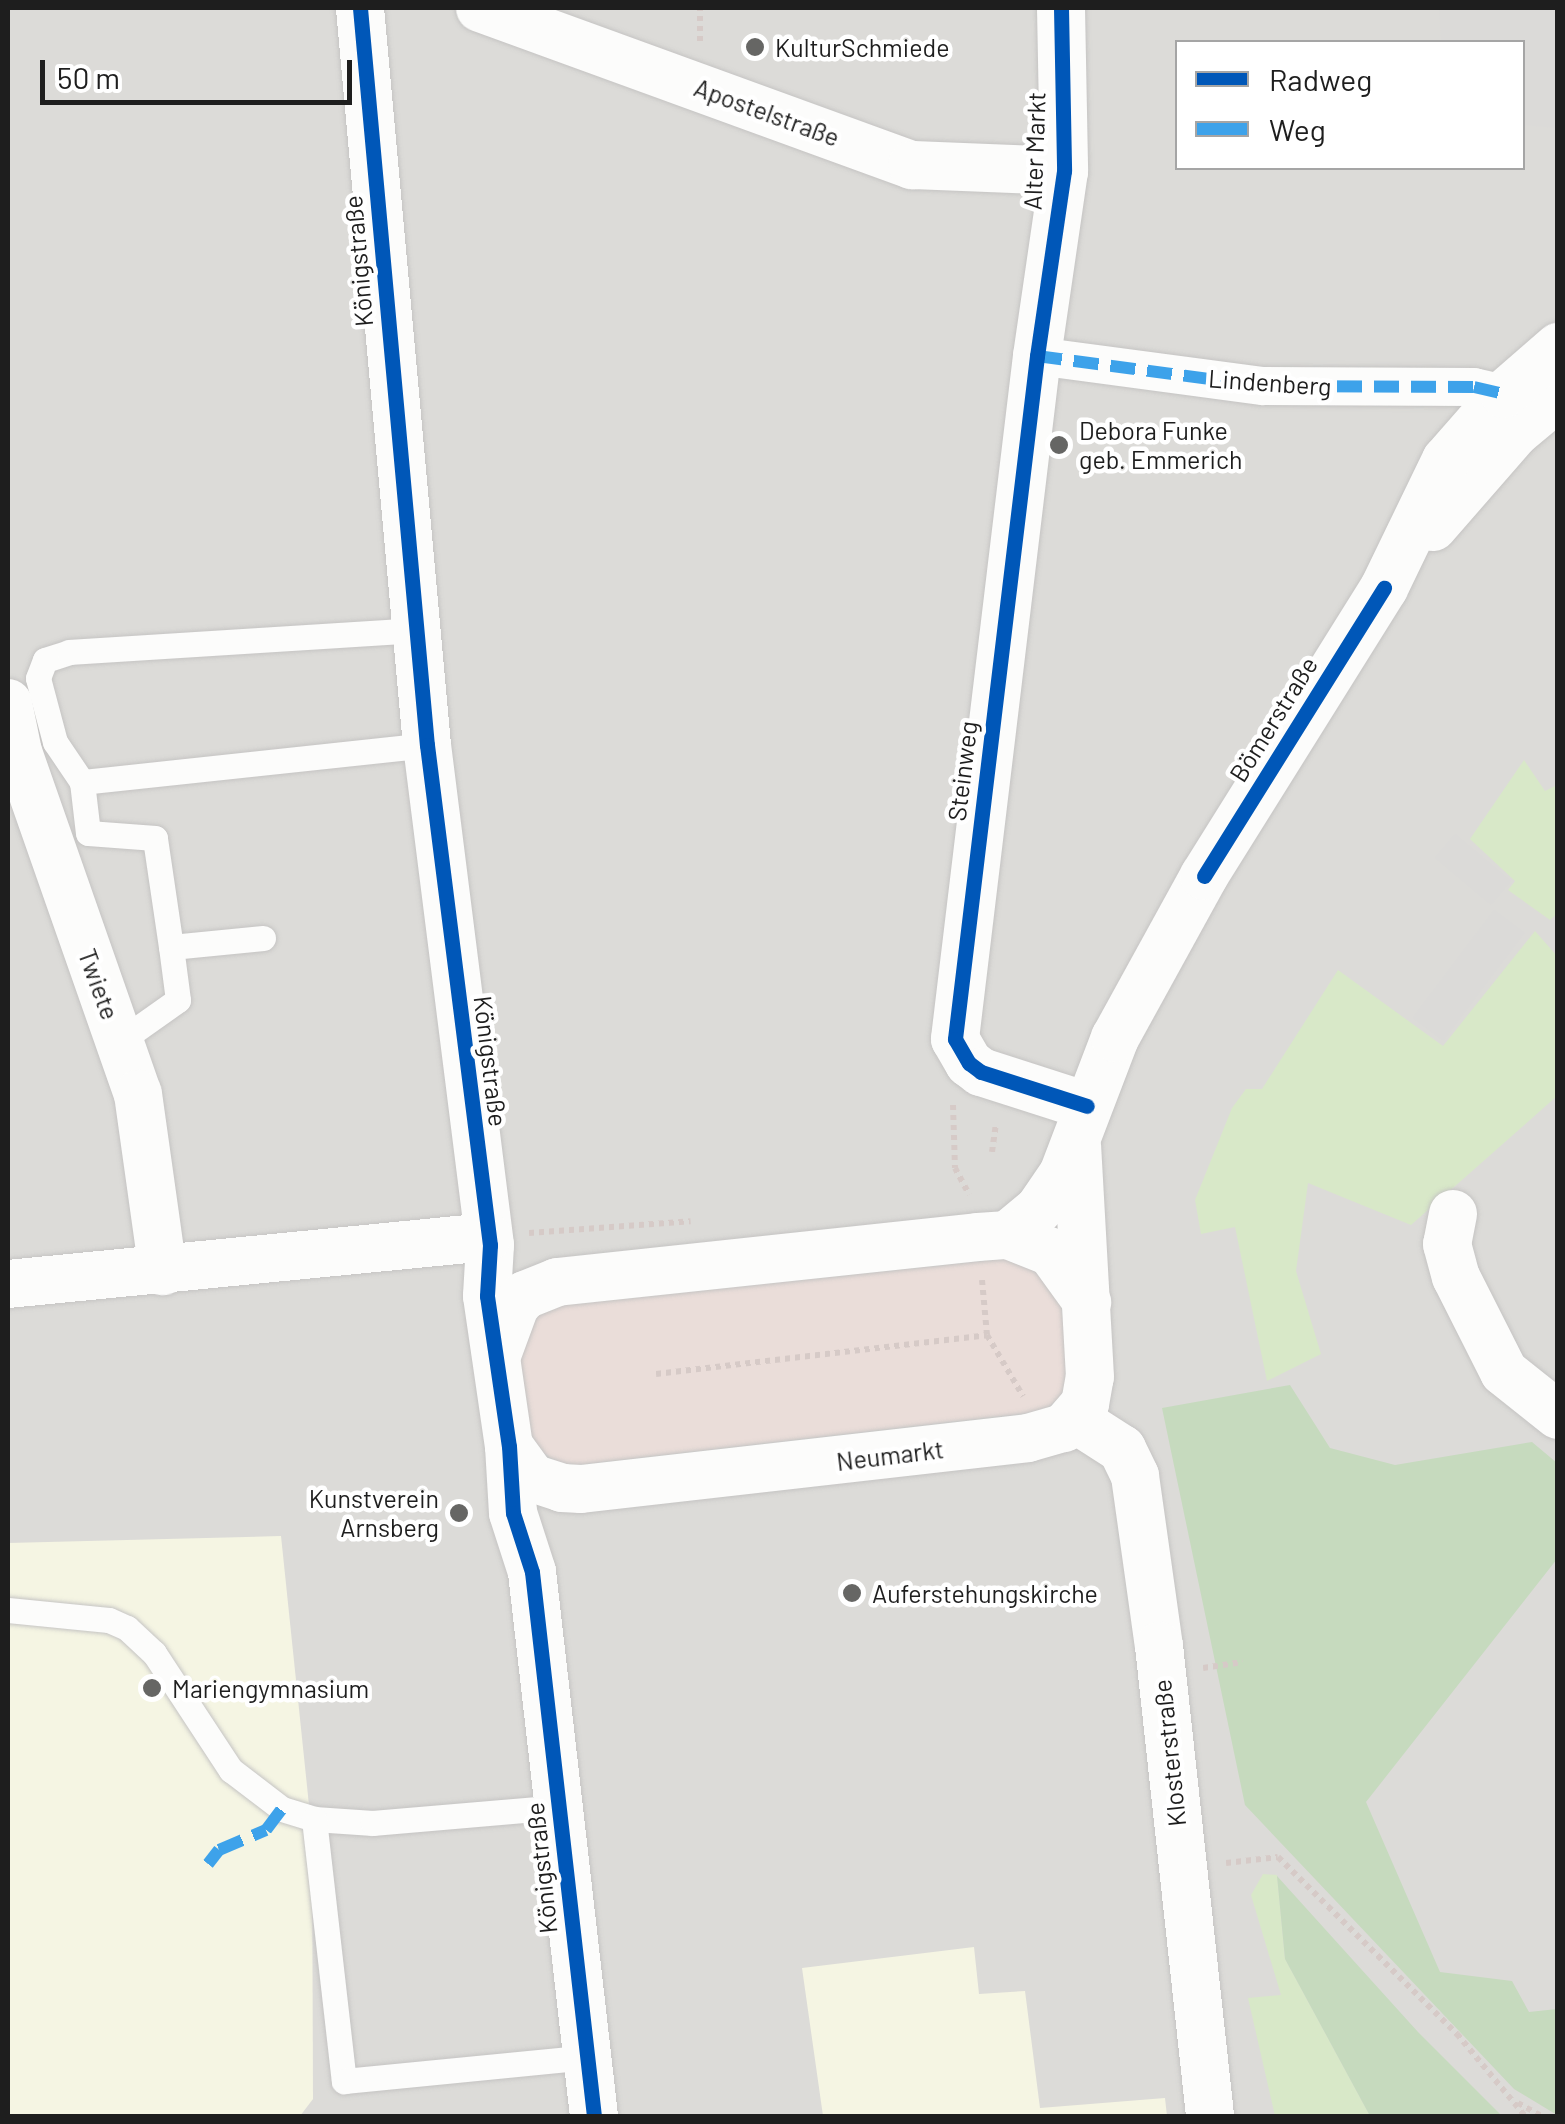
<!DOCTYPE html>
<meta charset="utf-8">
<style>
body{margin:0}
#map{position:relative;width:1565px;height:2124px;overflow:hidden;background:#edebe7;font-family:Barlow,sans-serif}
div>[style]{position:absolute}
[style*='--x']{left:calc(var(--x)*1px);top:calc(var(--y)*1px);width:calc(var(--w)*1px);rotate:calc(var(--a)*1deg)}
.residential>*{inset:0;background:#dcdbd8}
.commercial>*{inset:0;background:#eaddd9}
.education>*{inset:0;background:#f5f5e3}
.religious>*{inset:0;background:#dbdad8;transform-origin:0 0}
.grass>*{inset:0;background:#d8e8c8}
.forest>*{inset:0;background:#c6dabe}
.path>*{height:6px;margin-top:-3px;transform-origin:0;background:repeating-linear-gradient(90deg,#d6cac7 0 5px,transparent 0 10px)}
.roads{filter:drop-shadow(0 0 2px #c5c4c3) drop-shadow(0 0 2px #c5c4c3)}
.service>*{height:25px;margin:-12.5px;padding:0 12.5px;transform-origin:12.5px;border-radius:12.5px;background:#fcfcfb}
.pedestrian>*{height:38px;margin:-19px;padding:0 19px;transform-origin:19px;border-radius:19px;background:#fcfcfb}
.minor>*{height:48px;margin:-24px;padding:0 24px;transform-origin:24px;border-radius:24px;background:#fcfcfb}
.quiet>*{height:12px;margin-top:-6px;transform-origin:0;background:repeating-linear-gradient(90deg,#3da2ea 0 25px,transparent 0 37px)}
.cycleway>*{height:15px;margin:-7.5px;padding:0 7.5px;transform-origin:7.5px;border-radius:7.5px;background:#0057b8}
.dots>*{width:28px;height:28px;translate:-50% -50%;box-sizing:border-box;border:5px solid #fff;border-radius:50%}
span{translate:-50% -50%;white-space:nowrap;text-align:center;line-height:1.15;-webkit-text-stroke:9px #fff;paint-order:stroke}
.poi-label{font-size:25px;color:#1e1e1e}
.left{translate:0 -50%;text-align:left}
.right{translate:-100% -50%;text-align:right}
.street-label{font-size:25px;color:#1e1e1e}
.frame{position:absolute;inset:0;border:10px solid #1e1e1e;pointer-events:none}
.legend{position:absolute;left:1175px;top:40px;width:350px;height:130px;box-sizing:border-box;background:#fff;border:2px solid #a5a5a5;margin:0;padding:12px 18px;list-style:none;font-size:30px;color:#1e1e1e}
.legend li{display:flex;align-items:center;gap:20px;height:50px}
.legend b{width:50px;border:2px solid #a5a5a5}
.scale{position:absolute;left:40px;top:60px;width:312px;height:45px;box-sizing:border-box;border:5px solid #1e1e1e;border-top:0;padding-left:12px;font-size:30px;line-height:35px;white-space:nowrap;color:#1e1e1e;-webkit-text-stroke:8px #fff;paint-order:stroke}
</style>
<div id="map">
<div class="residential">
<div style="clip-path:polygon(evenodd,8px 8px,1557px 8px,1557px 2116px,8px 2116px,8px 8px,1178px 42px,1522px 42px,1522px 168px,1178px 168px,1178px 42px)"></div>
</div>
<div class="commercial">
<div style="clip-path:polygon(1004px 1259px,1026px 1260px,1059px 1288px,1069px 1368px,1064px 1393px,1044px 1411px,576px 1465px,559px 1463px,536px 1448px,525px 1432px,514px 1356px,536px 1315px,562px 1305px)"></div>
</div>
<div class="education">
<div style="clip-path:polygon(281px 1536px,312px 1834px,313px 2099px,300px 2116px,8px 2116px,8px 1543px)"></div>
<div style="clip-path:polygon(974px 1947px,979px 1994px,1025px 1991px,1040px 2108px,1165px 2098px,1167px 2116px,823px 2116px,802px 1968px)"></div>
</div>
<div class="religious">
<div style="clip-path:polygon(1439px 8px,1557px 8px,1557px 128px,1523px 125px,1522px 42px,1441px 42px)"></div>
<div style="left:1455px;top:834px;width:73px;height:31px;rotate:40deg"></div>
<div style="left:1494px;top:910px;width:38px;height:135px;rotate:37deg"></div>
</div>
<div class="grass">
<div style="clip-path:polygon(1524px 760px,1545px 791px,1557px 785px,1557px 914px,1550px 920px,1508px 890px,1515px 881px,1470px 839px)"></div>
<div style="clip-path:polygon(1535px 931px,1557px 956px,1557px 1096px,1411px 1225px,1308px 1183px,1296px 1271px,1321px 1354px,1267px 1381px,1235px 1227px,1201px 1234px,1195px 1200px,1232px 1108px,1246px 1089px,1262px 1089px,1338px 970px,1443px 1046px)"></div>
<div style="clip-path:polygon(1263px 1874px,1277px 1875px,1285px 1959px,1370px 2116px,1275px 2116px,1248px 1998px,1281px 1995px,1251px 1895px)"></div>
</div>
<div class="forest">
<div style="clip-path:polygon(1290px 1385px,1330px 1448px,1395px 1465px,1532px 1442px,1557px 1463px,1557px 1559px,1366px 1802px,1440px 1972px,1512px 1981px,1529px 2012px,1557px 2009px,1557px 2115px,1514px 2089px,1245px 1805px,1162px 1408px)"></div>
<div style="clip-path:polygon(1277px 1876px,1418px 2032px,1502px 2116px,1370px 2116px,1285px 1959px)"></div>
</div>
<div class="path">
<div style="--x:700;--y:41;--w:33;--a:-90"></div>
<div style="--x:953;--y:1105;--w:63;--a:88.2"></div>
<div style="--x:955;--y:1168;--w:30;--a:62"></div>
<div style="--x:992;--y:1152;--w:29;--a:-82"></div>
<div style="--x:529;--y:1233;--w:162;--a:-4.2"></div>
<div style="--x:982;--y:1280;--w:55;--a:84.8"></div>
<div style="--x:987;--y:1335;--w:71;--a:59.5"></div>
<div style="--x:656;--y:1374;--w:333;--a:-6.7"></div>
<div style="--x:1203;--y:1668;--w:40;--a:-8.5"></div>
<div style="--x:1226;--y:1863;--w:52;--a:-6.6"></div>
<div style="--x:1278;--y:1857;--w:252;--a:44.7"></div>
<div style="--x:1457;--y:2034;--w:107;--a:50.3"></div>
<div style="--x:1518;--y:2103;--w:26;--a:29"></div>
</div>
<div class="roads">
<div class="service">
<div style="--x:82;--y:782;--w:347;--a:-6.1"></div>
<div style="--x:263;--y:938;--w:92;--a:174.4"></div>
<div style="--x:171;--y:947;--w:110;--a:-98.4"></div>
<div style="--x:155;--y:838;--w:67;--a:-175.7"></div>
<div style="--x:88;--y:833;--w:51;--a:-96.7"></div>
<div style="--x:82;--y:782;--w:48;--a:-124"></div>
<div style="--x:55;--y:742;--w:66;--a:-104.9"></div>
<div style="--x:38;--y:678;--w:19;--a:-69"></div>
<div style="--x:45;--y:660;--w:25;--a:-18"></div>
<div style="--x:69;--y:652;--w:349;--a:-3.6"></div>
<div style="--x:120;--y:1041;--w:71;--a:-35.3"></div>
<div style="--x:178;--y:1000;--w:53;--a:-97.5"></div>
<div style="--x:8;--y:1610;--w:101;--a:5.7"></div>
<div style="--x:109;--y:1620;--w:20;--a:24"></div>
<div style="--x:127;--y:1628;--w:37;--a:43"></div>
<div style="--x:154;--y:1653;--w:140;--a:56.7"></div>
<div style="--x:231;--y:1770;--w:64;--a:37.4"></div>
<div style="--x:282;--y:1809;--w:34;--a:17"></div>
<div style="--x:314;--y:1819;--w:59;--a:3.9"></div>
<div style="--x:373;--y:1823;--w:188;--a:-4.9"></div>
<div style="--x:314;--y:1819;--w:264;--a:83.5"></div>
<div style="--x:344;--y:2081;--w:245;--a:-5.6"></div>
</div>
<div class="pedestrian">
<div style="--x:1037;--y:356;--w:228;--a:7.6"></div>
<div style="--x:1263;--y:386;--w:211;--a:0.3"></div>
<div style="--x:1474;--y:387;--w:31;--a:13"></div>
</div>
<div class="minor">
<div style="--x:360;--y:8;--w:740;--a:84.81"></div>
<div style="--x:427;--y:745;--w:504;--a:82.82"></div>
<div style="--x:490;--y:1245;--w:51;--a:93.4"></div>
<div style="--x:487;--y:1296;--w:152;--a:81.7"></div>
<div style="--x:509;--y:1446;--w:67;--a:86.6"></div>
<div style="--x:513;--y:1513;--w:62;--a:72.1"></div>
<div style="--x:532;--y:1572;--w:548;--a:83.5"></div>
<div style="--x:480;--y:8;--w:460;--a:20"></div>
<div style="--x:912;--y:165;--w:152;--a:2.3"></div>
<div style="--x:1061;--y:8;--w:163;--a:88.9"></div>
<div style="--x:1064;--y:171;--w:187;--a:98.3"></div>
<div style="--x:1037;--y:356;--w:688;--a:96.85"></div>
<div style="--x:955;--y:1039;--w:28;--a:60"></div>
<div style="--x:969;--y:1063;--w:15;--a:37"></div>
<div style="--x:981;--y:1072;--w:111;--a:17.8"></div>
<div style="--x:1433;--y:527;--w:126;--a:-48.9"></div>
<div style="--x:1516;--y:432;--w:55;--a:-39.8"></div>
<div style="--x:8;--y:703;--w:50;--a:78.5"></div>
<div style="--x:18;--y:752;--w:362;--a:70.7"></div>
<div style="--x:138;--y:1094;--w:179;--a:82"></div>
<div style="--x:1453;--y:1214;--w:31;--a:101"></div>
<div style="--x:1447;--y:1244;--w:34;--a:75"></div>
<div style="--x:1456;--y:1277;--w:106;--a:63.2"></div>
<div style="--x:1504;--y:1372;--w:69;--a:38.5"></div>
<div style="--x:1008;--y:1235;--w:40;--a:-40"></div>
<div style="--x:1039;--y:1209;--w:42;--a:-55.6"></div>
<div style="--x:1063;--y:1174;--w:146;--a:-69.1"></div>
<div style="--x:1115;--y:1038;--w:185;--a:-61.2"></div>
<div style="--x:1204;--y:876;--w:340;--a:-58"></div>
<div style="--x:1384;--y:588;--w:142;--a:-64.2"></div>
<div style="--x:1446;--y:460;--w:88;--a:-48.7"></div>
<div style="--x:1504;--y:394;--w:72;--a:-41"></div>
<div style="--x:8;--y:1284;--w:482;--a:-5.6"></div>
<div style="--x:497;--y:1355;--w:52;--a:-69.8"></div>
<div style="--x:515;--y:1306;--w:15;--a:-48"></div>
<div style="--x:525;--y:1295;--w:35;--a:-22"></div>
<div style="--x:557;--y:1282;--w:423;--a:-6.1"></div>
<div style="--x:978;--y:1237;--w:30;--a:-4"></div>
<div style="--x:1008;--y:1235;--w:46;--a:21.6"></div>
<div style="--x:1051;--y:1252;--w:62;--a:54.2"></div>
<div style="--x:1075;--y:1419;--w:56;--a:32.6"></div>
<div style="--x:1122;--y:1449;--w:30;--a:64"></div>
<div style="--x:1135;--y:1476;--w:172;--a:82"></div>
<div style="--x:1159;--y:1646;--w:473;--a:83.8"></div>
<div style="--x:509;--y:1446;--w:39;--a:54"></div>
<div style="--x:532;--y:1478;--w:32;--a:18"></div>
<div style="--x:562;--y:1488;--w:19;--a:3"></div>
<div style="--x:581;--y:1489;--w:450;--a:-6.5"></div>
<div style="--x:1028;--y:1438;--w:37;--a:-16"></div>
<div style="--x:1064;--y:1428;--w:32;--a:-49"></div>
<div style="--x:1085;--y:1404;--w:27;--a:-80"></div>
<div style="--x:1090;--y:1377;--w:231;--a:-93.2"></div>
</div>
</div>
<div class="quiet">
<div style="--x:1037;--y:356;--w:228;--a:7.6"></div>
<div style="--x:1263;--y:386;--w:211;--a:0.3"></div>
<div style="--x:1474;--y:387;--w:31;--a:13"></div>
<div style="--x:208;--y:1864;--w:18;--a:-52"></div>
<div style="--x:219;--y:1850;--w:51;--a:-23.1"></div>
<div style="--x:266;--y:1830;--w:26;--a:-53"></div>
</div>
<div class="cycleway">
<div style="--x:360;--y:8;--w:740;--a:84.81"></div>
<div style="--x:427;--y:745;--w:504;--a:82.82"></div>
<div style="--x:490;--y:1245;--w:51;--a:93.4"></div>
<div style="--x:487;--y:1296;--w:152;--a:81.7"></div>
<div style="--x:509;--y:1446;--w:67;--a:86.6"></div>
<div style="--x:513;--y:1513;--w:62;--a:72.1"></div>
<div style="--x:532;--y:1572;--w:548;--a:83.5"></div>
<div style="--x:1061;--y:8;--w:163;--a:88.9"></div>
<div style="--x:1064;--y:171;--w:187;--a:98.3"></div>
<div style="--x:1037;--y:356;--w:688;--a:96.85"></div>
<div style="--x:955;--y:1039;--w:28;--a:60"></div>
<div style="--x:969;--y:1063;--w:15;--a:37"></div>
<div style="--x:981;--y:1072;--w:111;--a:17.8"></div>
<div style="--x:1204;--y:876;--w:340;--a:-58"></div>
</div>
<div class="dots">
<div style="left:755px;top:47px;background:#666664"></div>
<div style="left:1059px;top:445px;background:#666664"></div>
<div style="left:459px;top:1513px;background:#666664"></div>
<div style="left:852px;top:1593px;background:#666664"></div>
<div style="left:152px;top:1688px;background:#666664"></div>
</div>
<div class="poi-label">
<span class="left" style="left:775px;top:47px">KulturSchmiede</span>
<span class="left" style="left:1079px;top:445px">Debora Funke<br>geb. Emmerich</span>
<span class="right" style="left:439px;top:1513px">Kunstverein<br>Arnsberg</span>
<span class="left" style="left:872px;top:1593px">Auferstehungskirche</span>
<span class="left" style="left:172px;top:1688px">Mariengymnasium</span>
</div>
<div class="street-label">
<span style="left:767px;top:112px;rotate:20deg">Apostelstraße</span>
<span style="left:1034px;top:151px;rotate:-88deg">Alter Markt</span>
<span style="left:358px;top:261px;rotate:-95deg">Königstraße</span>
<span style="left:1270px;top:382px;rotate:4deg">Lindenberg</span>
<span style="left:1273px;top:719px;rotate:-58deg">Bömerstraße</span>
<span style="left:962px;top:771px;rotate:-83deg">Steinweg</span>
<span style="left:99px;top:984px;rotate:70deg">Twiete</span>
<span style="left:491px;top:1061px;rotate:83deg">Königstraße</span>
<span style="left:890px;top:1455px;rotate:-7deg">Neumarkt</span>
<span style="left:1169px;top:1753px;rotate:-96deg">Klosterstraße</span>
<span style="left:541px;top:1868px;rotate:-96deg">Königstraße</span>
</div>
<div class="frame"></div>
<ul class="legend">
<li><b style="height:12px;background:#0057b8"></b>Radweg</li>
<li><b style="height:12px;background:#3da2ea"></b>Weg</li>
</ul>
<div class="scale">50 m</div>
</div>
